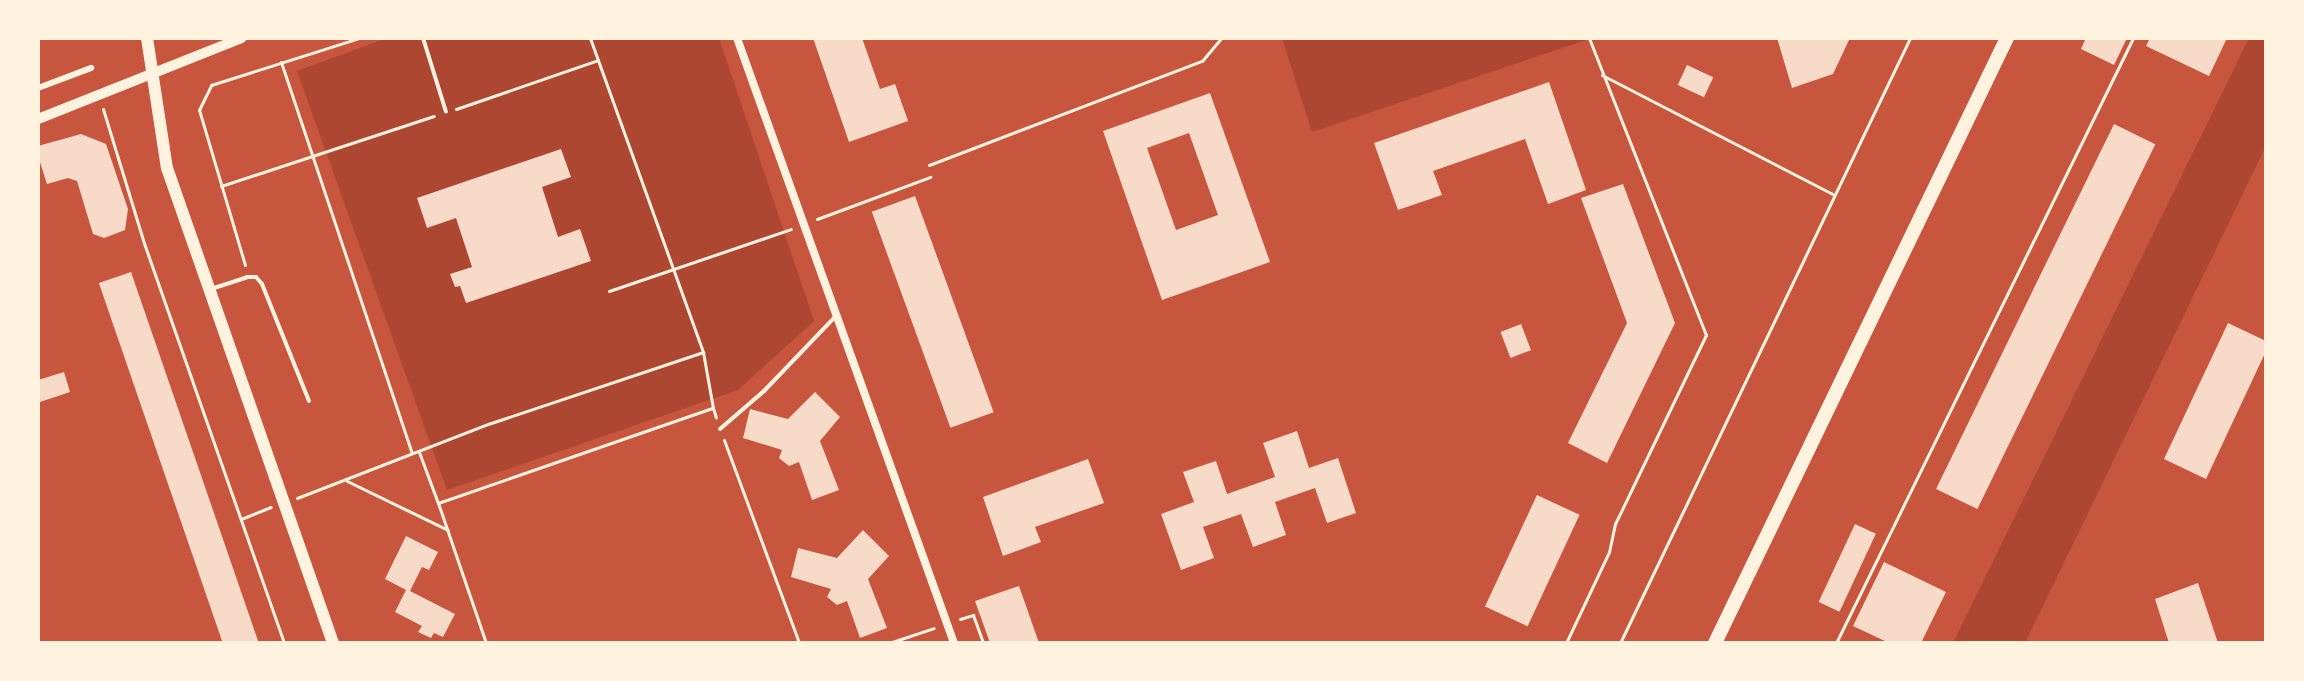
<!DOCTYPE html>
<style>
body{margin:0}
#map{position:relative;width:2304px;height:681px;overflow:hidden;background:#c8553d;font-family:Spectral,serif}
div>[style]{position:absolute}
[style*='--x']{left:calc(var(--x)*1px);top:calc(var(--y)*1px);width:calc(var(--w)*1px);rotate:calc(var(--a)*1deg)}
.green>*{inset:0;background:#ae4732}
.building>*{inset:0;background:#f7dbc8;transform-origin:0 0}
.path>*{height:3px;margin:-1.5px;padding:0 1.5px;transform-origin:1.5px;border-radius:1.5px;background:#fff3e0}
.service>*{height:4px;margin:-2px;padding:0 2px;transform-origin:2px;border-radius:2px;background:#fff3e0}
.pedestrian>*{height:6px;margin:-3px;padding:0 3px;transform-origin:3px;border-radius:3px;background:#fff3e0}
.minor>*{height:8px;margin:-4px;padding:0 4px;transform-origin:4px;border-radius:4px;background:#fff3e0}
.tertiary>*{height:10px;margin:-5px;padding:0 5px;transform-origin:5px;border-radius:5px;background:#fff3e0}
.secondary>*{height:12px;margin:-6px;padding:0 6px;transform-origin:6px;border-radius:6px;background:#fff3e0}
.primary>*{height:14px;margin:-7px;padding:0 7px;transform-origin:7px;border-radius:7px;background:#fff3e0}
span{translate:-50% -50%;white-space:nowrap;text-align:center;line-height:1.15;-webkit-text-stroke:7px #fff3e0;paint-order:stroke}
.frame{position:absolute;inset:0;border:40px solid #fff3e0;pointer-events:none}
</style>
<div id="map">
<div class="green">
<div style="clip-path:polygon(387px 38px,719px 38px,814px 321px,738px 390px,447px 490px,297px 71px)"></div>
<div style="clip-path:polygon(1282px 38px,1592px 38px,1312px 132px)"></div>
<div style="clip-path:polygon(2249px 38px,2266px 38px,2266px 146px,2025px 643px,1953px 643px)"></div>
</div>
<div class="building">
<div style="clip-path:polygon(813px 38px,862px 38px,880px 89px,895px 84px,908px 121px,849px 142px)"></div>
<div style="clip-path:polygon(1777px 38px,1850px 38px,1833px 74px,1792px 88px)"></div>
<div style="clip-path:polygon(2086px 38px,2127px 38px,2114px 65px,2081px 49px)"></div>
<div style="clip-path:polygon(2150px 38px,2227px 38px,2209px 76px,2146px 46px)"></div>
<div style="left:1687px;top:65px;width:29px;height:22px;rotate:25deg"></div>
<div style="clip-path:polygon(1549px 82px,1586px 190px,1548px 204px,1525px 139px,1433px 171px,1442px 195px,1398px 210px,1374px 143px)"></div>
<div style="clip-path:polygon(evenodd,1210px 93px,1270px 262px,1162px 300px,1103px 131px,1210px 93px,1189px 133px,1218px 215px,1176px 230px,1147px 148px,1189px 133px)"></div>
<div style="left:2114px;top:124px;width:46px;height:406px;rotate:26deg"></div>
<div style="clip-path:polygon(81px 134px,106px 144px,128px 209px,125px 230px,104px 238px,93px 234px,77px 181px,68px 178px,47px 184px,38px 156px,38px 146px)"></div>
<div style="clip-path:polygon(561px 149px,571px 177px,542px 187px,558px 237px,580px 229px,591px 261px,466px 303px,460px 286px,455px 287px,450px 274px,472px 267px,456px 218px,427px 228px,417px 198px)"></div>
<div style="clip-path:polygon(1623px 184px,1675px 323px,1607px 463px,1568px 443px,1627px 323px,1581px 198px)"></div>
<div style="left:915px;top:196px;width:230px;height:46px;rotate:70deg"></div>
<div style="left:131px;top:272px;width:393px;height:34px;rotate:71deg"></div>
<div style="clip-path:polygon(2228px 323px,2266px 341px,2266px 351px,2206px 479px,2164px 459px)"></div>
<div style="left:1521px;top:324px;width:28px;height:22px;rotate:69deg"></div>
<div style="clip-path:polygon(64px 372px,70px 392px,40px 402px,38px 380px)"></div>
<div style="clip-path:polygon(815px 392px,840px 417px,820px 441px,839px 490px,812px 500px,799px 462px,789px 466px,779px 458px,782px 450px,743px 438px,750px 409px,788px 419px)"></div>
<div style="clip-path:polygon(1297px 431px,1309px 468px,1338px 458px,1356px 513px,1327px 523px,1315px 488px,1275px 502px,1286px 535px,1253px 547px,1241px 514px,1203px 527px,1214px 558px,1181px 570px,1161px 514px,1194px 502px,1183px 472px,1216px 461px,1227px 494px,1275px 477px,1263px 443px)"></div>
<div style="clip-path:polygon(1088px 459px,1104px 503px,1035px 527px,1041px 542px,1003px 556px,983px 497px)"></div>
<div style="left:1537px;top:495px;width:47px;height:123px;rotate:25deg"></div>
<div style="left:1855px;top:524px;width:23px;height:86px;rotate:25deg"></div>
<div style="clip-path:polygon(863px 530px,889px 556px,868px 579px,887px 628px,860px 638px,847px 601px,837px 605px,827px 597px,831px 589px,791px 577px,798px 548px,837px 558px)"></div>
<div style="clip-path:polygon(406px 536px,438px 552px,429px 570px,422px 567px,410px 591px,455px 614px,443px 637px,434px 633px,431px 638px,418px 632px,422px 626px,395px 612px,406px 590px,385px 579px)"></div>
<div style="clip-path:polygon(1884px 562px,1946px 592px,1921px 643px,1889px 643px,1853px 626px)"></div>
<div style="clip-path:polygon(2198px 583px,2218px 643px,2169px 643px,2155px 599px)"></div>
<div style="clip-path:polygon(1019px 586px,1039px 643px,990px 643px,975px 601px)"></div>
</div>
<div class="path">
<div style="--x:590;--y:38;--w:334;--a:70.2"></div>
<div style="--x:703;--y:352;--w:57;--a:79.9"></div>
<div style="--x:281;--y:62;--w:412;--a:71.5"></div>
<div style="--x:1602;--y:75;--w:260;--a:27.3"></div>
<div style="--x:103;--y:109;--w:143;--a:73"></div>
<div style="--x:145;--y:246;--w:421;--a:70.7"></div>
<div style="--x:456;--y:109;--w:150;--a:-19"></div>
<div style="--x:929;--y:165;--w:292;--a:-20.9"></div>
<div style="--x:1202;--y:61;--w:30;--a:-50"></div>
<div style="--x:221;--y:186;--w:224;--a:-18.2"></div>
<div style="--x:817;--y:219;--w:121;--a:-20.4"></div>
<div style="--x:245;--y:265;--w:162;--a:-106.5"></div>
<div style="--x:199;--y:110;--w:28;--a:-64"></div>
<div style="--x:211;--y:85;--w:155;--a:-17.6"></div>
<div style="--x:609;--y:291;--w:192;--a:-18.8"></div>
<div style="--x:724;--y:440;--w:216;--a:69.7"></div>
<div style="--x:419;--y:452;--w:54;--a:69.6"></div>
<div style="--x:347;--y:481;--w:112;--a:25.9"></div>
<div style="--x:297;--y:498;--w:205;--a:-21.2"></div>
<div style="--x:488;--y:424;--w:227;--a:-18.5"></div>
<div style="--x:241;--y:519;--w:32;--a:-22"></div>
<div style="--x:960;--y:619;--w:14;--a:-17"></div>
<div style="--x:973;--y:615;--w:30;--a:70"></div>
<div style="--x:486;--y:643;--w:148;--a:-108.9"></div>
<div style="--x:438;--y:503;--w:291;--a:-19.1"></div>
<div style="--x:713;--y:408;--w:10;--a:73"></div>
<div style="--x:889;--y:643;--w:47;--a:-18.4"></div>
<div style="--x:1566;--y:643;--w:101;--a:-64.7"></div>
<div style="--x:1609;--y:552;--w:29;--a:-78"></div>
<div style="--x:1615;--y:524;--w:210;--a:-64.3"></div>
<div style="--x:1706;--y:335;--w:319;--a:-111.5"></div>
<div style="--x:1620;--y:643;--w:671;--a:-64.39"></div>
<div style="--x:1836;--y:643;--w:674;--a:-63.85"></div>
</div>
<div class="service">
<div style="--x:423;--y:38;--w:77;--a:72.7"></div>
<div style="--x:211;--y:289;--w:38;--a:-18"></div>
<div style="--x:247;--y:277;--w:9;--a:0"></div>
<div style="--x:256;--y:277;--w:9;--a:49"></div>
<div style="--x:262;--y:284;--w:126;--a:68.1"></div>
<div style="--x:720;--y:429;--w:58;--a:-40.8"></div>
<div style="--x:764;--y:391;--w:104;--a:-46.2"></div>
</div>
<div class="pedestrian">
<div style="--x:38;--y:88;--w:57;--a:-20.7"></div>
</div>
<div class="minor">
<div style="--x:737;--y:38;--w:643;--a:70.27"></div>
</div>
<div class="tertiary">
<div style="--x:38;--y:119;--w:219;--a:-21.7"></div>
</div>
<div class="secondary">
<div style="--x:147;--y:38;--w:132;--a:81.3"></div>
<div style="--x:167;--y:168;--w:503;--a:70.74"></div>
</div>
<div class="primary">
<div style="--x:1715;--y:643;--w:672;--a:-64.24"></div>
</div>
<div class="frame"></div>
</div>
